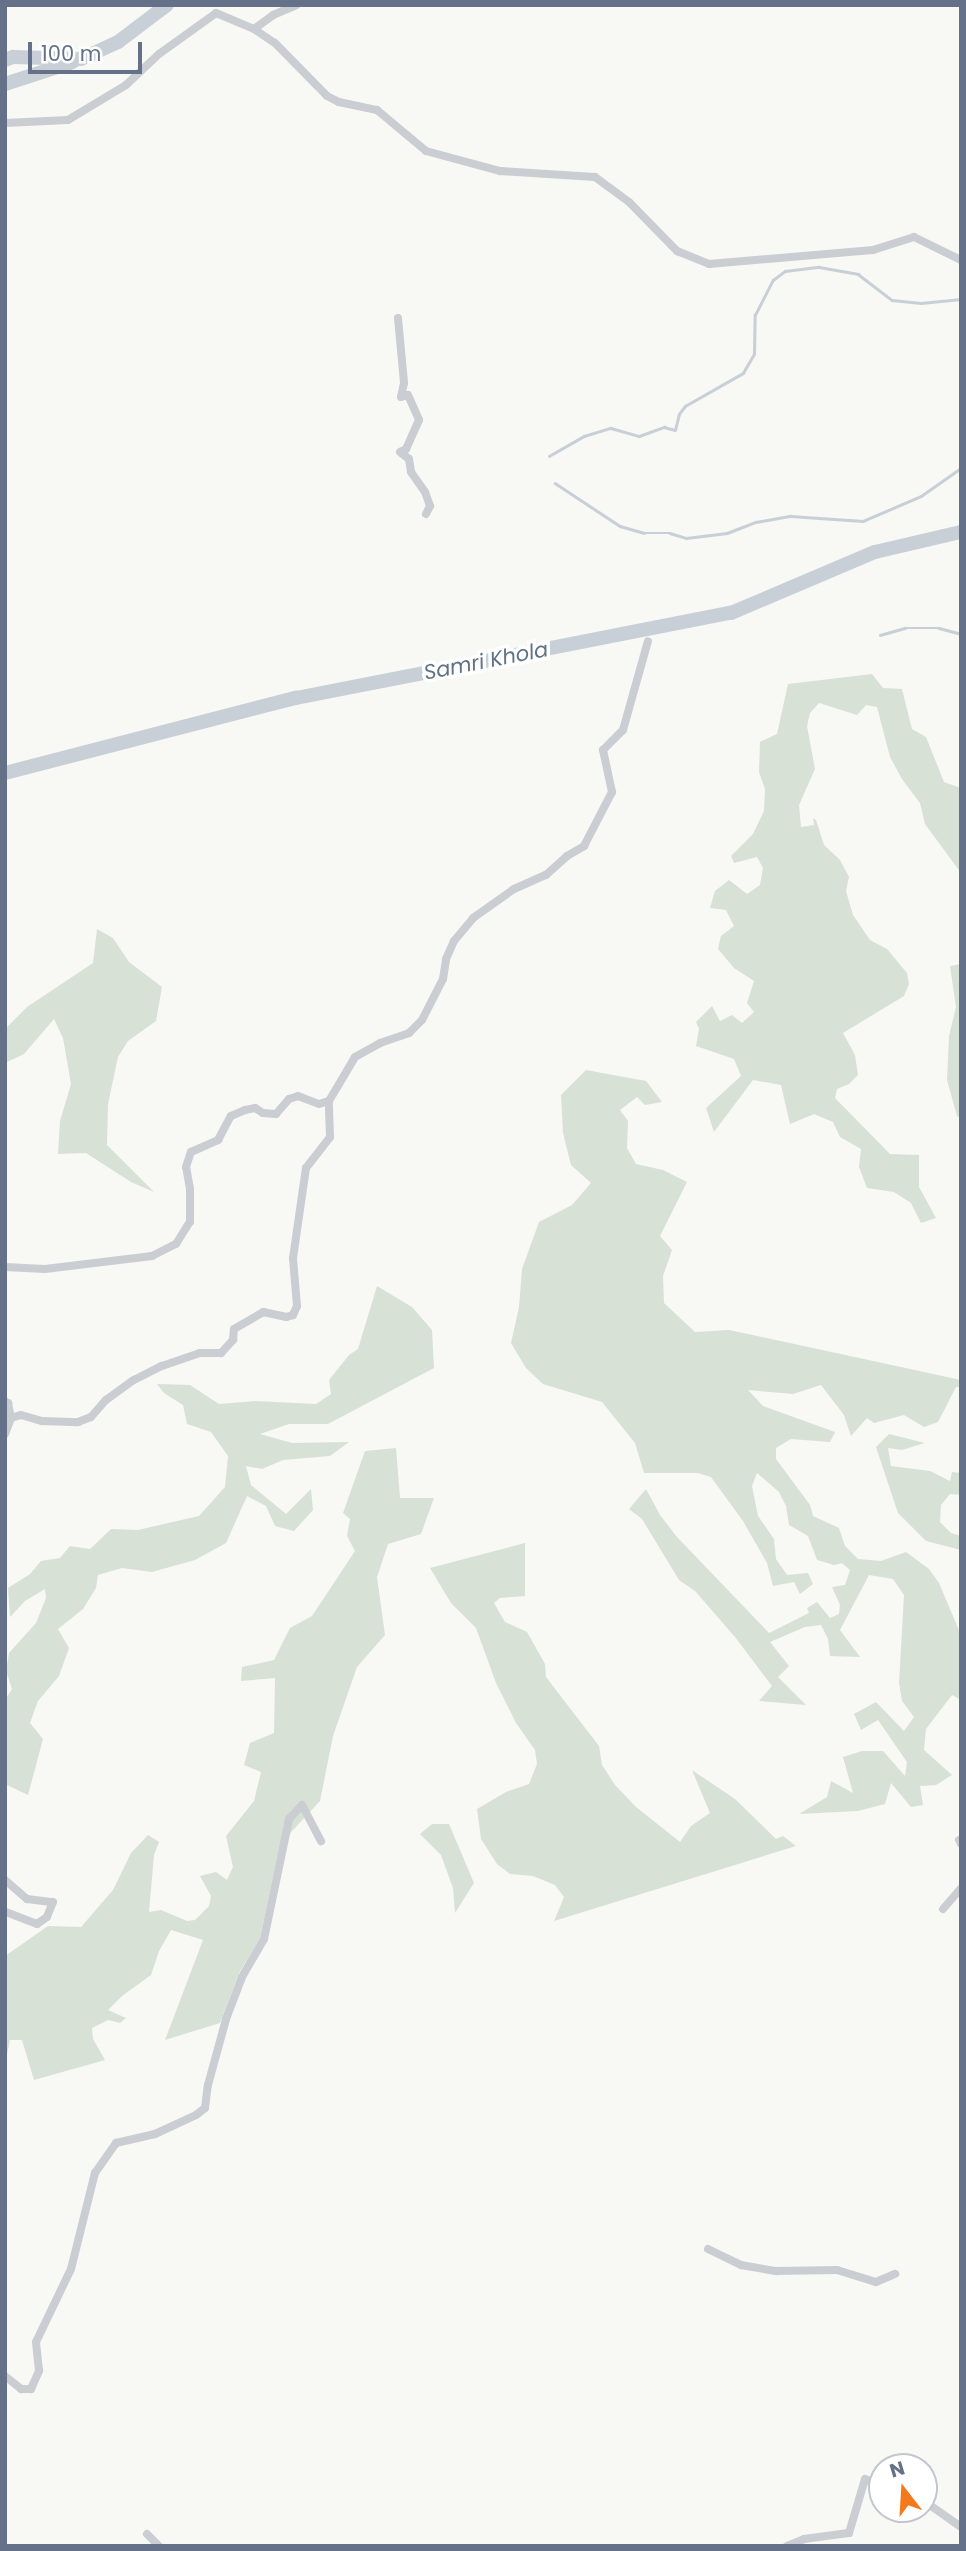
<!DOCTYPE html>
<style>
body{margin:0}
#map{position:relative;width:966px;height:2551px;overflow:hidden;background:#f8f8f5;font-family:Poppins,sans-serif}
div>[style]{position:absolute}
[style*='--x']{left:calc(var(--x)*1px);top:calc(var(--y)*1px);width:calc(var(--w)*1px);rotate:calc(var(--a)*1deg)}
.green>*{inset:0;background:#d8e1d6}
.stream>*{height:2.5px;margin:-1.25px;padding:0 1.25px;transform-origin:1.25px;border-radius:1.25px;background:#c8cfd6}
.river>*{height:14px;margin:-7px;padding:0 7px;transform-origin:7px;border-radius:7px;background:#c8cfd6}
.minor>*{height:8px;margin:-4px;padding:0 4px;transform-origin:4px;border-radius:4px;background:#cacdd1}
span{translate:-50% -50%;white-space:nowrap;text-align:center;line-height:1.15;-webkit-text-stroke:7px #fff;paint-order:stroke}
.water-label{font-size:21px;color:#607384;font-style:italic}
.frame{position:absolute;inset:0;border:7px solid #647189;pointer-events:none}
.north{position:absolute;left:868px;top:2453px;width:70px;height:70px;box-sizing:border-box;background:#fff;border:2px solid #c1c6d0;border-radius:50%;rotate:343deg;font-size:19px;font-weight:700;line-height:28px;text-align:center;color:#647189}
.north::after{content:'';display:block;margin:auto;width:24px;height:32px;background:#f3791b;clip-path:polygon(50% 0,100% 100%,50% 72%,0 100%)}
.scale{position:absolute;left:28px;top:42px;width:114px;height:32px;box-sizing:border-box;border:4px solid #647189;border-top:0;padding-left:9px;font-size:21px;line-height:24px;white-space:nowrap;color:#647189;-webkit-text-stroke:5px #fff;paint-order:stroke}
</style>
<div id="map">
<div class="green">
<div style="clip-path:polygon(872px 674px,883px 688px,902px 689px,912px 729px,926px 737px,944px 782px,961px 788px,961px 873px,925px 824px,920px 803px,902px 779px,890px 757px,877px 707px,866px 705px,857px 715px,819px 703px,810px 713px,807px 726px,815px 769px,799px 805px,801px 827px,814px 825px,813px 818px,816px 820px,824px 845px,840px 860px,849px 877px,846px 891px,853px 915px,870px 940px,887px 949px,907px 973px,909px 984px,904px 996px,843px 1033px,855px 1055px,858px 1075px,849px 1084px,837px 1089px,835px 1098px,890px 1154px,919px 1155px,919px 1187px,936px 1218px,921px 1223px,911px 1203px,894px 1192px,867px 1188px,859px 1167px,861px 1149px,840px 1137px,833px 1122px,814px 1114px,790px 1124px,781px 1085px,753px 1080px,714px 1132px,706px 1108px,741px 1076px,734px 1059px,696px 1046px,699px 1029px,696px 1022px,712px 1006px,720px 1021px,732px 1015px,742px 1023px,754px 1012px,747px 1003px,754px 981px,734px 968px,718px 949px,721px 936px,734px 926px,726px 910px,710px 908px,715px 891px,729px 880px,747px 894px,760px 885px,763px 868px,757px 857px,734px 863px,731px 856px,753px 834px,764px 811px,765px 789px,759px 772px,760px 742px,777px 734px,788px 684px)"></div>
<div style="clip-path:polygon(97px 929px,113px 938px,129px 962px,162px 987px,156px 1021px,128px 1041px,118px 1057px,108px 1104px,107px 1145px,154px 1192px,131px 1182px,86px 1153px,58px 1154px,60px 1121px,71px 1084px,63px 1038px,54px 1019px,24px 1054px,5px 1063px,5px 1029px,27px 1007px,93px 963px)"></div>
<div style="clip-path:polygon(961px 964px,961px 1118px,957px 1116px,947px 1080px,949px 1036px,956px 1007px,950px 966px)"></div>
<div style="clip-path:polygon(586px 1070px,646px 1081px,662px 1102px,645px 1105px,637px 1097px,620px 1110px,628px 1121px,627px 1148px,636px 1164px,663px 1170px,687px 1182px,660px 1236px,672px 1250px,663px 1276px,664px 1303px,695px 1332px,729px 1330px,961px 1380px,961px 1387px,956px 1387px,938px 1422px,924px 1427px,904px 1415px,874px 1423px,867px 1418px,851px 1436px,844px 1415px,821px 1385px,793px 1394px,748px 1390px,763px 1406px,835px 1432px,830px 1442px,791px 1439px,776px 1448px,776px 1459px,810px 1505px,813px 1516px,839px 1528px,845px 1546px,858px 1559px,881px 1561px,906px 1552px,929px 1569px,939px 1583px,961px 1635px,961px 1700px,952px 1695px,926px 1729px,924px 1750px,952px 1775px,936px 1785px,920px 1786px,923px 1805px,911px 1807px,891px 1783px,885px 1804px,858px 1811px,799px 1814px,827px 1797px,831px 1781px,853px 1793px,843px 1757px,862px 1751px,883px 1751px,905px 1776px,907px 1762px,878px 1720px,861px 1730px,854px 1714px,876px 1702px,904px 1731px,914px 1717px,902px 1701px,899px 1683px,904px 1595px,893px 1579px,869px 1575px,840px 1630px,860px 1657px,830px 1656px,828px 1639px,821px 1625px,805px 1627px,770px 1642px,789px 1666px,778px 1677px,806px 1705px,759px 1701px,772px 1686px,735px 1637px,695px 1591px,679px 1580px,642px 1519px,629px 1509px,646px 1489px,660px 1515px,677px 1537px,769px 1633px,809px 1613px,807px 1608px,817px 1602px,830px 1618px,839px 1614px,840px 1605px,832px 1587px,845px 1585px,850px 1570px,842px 1563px,834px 1565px,817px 1560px,808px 1536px,789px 1525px,786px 1506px,779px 1492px,757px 1473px,752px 1486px,758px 1516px,774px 1539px,776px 1559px,787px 1575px,808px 1573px,813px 1584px,800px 1594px,794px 1582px,773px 1586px,767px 1563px,743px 1521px,711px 1477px,698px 1473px,644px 1473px,635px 1443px,602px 1402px,543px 1384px,526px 1368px,511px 1343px,519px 1307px,522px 1269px,539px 1222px,572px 1205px,591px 1183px,571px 1165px,563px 1133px,561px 1095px)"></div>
<div style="clip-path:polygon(377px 1286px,412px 1307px,432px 1330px,434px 1368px,328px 1424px,289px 1424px,260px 1434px,292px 1443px,349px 1442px,330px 1456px,283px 1460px,262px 1469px,246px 1466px,251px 1485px,286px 1514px,311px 1489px,313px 1510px,294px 1531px,275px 1526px,266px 1506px,247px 1496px,226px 1543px,195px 1560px,152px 1572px,122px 1568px,98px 1575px,96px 1588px,83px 1609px,58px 1629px,69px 1648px,59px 1676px,38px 1701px,30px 1723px,43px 1739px,28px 1795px,5px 1784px,5px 1700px,12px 1689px,6px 1671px,9px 1653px,36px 1623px,46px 1598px,45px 1589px,25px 1601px,10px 1617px,8px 1588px,30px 1574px,41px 1561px,60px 1558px,70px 1546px,90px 1549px,111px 1529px,138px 1530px,199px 1516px,225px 1487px,228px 1456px,211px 1432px,187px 1424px,183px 1405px,164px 1393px,157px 1384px,190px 1385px,219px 1404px,255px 1401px,316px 1404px,331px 1394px,329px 1380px,349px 1355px,358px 1349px)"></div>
<div style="clip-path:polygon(889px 1434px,925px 1443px,902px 1450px,888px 1448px,891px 1466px,930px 1471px,950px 1481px,952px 1472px,961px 1473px,961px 1495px,950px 1494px,941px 1505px,940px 1522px,951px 1533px,961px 1536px,961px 1550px,926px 1541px,898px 1513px,876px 1447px)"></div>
<div style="clip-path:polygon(396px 1448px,400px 1498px,434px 1498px,421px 1534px,388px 1544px,377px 1577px,385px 1635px,357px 1667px,333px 1736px,320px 1801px,280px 1844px,260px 1938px,239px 1973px,220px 2023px,165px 2040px,203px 1940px,171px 1930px,159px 1951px,151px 1975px,122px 1996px,108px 2010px,126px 2018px,120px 2023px,108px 2020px,92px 2028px,93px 2039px,105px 2060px,34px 2080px,22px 2040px,10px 2040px,5px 2064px,5px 1956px,48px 1926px,81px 1927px,113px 1890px,131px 1853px,148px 1835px,159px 1842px,154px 1855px,149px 1912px,161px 1910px,187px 1921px,195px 1920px,209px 1906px,211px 1896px,200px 1876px,216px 1872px,227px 1880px,233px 1867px,226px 1836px,254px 1801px,261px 1772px,244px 1765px,250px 1743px,274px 1733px,275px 1678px,241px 1681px,242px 1667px,274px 1660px,290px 1628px,312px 1616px,355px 1551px,347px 1536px,350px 1519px,343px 1513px,365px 1451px)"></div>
<div style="clip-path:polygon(525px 1543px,525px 1596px,500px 1598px,494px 1603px,505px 1622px,527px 1632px,545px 1664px,546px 1677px,599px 1746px,602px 1765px,615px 1785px,636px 1807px,680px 1842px,691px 1826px,710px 1813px,692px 1770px,735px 1799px,776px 1839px,783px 1836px,796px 1846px,554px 1921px,564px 1897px,555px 1885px,533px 1876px,510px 1874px,497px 1864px,481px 1839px,477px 1809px,506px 1792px,529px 1784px,537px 1764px,535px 1750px,516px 1723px,496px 1683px,476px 1628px,451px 1603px,430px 1568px)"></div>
<div style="clip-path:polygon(432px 1824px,449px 1824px,474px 1883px,455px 1913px,453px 1888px,441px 1855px,420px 1834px)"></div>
</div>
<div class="stream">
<div style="--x:549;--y:456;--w:40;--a:-29.7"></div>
<div style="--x:584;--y:436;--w:28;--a:-17"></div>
<div style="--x:611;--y:428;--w:29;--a:16"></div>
<div style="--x:639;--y:436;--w:27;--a:-20"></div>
<div style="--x:664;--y:427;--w:11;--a:15"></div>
<div style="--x:675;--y:430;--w:16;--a:-76"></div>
<div style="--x:679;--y:414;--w:10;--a:-53"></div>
<div style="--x:685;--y:406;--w:67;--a:-29.6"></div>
<div style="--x:743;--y:373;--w:22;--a:-60"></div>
<div style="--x:754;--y:354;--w:39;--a:-89"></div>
<div style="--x:755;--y:315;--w:39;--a:-63"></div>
<div style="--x:773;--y:280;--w:15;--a:-37"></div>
<div style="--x:785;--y:271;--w:34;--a:-7"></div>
<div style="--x:819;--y:267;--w:40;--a:10"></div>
<div style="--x:858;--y:274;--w:43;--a:37.4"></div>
<div style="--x:892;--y:300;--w:29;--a:6"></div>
<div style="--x:921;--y:303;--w:40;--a:-5.7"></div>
<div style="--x:555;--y:483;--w:78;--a:33.5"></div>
<div style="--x:620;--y:526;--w:25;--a:16"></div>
<div style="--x:644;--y:533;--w:26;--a:0"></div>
<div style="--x:670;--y:533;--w:17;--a:17"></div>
<div style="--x:686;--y:538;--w:41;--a:-7"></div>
<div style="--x:727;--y:533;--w:31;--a:-21"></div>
<div style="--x:756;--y:522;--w:35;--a:-10"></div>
<div style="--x:790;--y:516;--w:73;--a:3.9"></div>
<div style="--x:863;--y:521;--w:63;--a:-23.3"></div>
<div style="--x:921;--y:496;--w:49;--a:-35"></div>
<div style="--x:880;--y:635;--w:26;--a:-16"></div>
<div style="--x:905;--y:628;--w:34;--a:0"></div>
<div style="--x:939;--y:628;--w:23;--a:15"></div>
</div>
<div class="river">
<div style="--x:5;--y:60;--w:9;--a:-21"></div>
<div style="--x:13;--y:57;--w:68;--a:1.7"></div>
<div style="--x:81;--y:59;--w:41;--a:-24.7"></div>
<div style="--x:118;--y:42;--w:61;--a:-37.1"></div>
<div style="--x:5;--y:84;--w:71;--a:-17.9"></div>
<div style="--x:5;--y:773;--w:301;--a:-14.5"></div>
<div style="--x:296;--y:698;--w:443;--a:-11.1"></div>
<div style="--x:731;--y:613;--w:156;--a:-23"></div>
<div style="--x:875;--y:552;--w:88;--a:-13.1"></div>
</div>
<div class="minor">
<div style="--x:254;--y:29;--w:24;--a:-36"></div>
<div style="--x:273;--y:15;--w:25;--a:-23"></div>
<div style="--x:5;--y:123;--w:63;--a:-2.7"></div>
<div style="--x:68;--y:120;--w:68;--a:-31.1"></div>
<div style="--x:126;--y:85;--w:45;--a:-43.2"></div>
<div style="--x:159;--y:54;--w:70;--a:-35.7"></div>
<div style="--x:216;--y:13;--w:41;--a:22.8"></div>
<div style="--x:254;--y:29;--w:25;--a:34"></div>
<div style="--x:275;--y:43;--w:74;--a:45.5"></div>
<div style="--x:327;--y:96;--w:13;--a:27"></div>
<div style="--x:339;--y:102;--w:39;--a:12"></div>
<div style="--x:377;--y:110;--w:64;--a:39.9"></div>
<div style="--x:426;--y:151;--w:77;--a:15.1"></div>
<div style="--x:500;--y:171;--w:95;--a:3.6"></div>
<div style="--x:595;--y:177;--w:42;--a:36.3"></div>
<div style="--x:629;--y:202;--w:69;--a:45.6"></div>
<div style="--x:677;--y:251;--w:35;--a:22"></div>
<div style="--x:709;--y:264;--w:165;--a:-4.9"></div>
<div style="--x:873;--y:250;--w:43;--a:-17.6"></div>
<div style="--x:914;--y:237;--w:52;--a:26.1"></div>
<div style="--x:398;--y:318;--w:65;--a:84.7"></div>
<div style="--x:404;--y:383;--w:14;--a:102"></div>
<div style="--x:401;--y:397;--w:7;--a:-16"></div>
<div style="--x:408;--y:395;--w:27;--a:66"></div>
<div style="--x:419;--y:420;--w:32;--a:114"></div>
<div style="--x:406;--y:449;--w:4;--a:153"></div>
<div style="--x:400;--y:452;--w:11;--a:38"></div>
<div style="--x:409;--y:459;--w:13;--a:81"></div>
<div style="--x:411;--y:472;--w:24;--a:55"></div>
<div style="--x:425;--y:492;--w:15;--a:70"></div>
<div style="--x:430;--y:506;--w:9;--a:117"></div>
<div style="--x:5;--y:1267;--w:40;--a:2.9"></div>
<div style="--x:45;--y:1269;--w:108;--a:-6.9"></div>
<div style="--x:152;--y:1256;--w:27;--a:-27"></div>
<div style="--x:176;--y:1244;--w:26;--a:-58"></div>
<div style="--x:190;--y:1222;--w:33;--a:-90"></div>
<div style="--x:190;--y:1189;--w:22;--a:-100"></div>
<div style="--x:186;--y:1167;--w:16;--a:-72"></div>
<div style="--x:191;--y:1152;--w:30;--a:-24"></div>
<div style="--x:218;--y:1140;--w:27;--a:-62"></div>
<div style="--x:231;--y:1116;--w:15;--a:-23"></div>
<div style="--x:245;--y:1110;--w:10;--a:-11"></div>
<div style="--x:255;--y:1108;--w:9;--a:32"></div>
<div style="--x:263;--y:1113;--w:13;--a:4"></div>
<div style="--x:276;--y:1114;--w:20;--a:-49"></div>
<div style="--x:289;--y:1099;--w:9;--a:-18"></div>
<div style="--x:298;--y:1096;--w:22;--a:21"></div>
<div style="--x:319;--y:1104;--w:10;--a:-17"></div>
<div style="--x:329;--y:1101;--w:51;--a:-59.4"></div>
<div style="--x:355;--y:1057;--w:29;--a:-29"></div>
<div style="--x:380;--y:1043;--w:31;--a:-19"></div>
<div style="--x:409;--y:1033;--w:18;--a:-45"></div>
<div style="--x:422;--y:1020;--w:46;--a:-62.9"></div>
<div style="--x:443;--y:979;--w:20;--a:-81"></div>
<div style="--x:446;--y:959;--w:20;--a:-66"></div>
<div style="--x:454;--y:941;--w:30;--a:-50"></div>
<div style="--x:473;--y:918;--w:50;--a:-35.3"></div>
<div style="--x:514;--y:889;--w:35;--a:-24"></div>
<div style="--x:546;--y:875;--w:28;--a:-42"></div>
<div style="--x:567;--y:856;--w:20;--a:-30"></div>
<div style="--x:584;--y:846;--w:61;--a:-62.6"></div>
<div style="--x:612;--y:792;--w:43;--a:-102.1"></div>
<div style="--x:603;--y:750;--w:28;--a:-45"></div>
<div style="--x:623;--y:730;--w:92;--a:-74.3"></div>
<div style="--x:5;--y:1401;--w:4;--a:34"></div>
<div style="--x:8;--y:1403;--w:15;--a:79"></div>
<div style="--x:11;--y:1418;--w:10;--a:-17"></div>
<div style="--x:21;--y:1415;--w:22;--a:16"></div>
<div style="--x:42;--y:1421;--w:36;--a:2"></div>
<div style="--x:78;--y:1422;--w:14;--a:-21"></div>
<div style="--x:91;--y:1417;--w:23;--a:-49"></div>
<div style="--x:106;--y:1400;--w:34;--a:-36"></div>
<div style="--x:134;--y:1380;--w:31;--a:-27"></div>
<div style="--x:162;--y:1366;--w:40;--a:-18.9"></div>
<div style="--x:200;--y:1353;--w:21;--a:0"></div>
<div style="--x:221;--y:1353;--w:18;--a:-47"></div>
<div style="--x:233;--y:1340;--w:11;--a:-85"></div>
<div style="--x:234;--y:1329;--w:34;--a:-30"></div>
<div style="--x:263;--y:1312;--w:24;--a:12"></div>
<div style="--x:286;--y:1317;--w:7;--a:-16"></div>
<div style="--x:293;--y:1315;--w:10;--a:-66"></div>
<div style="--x:297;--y:1306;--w:48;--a:-94.8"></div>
<div style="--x:293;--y:1258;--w:91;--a:-81.8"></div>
<div style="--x:306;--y:1168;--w:39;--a:-52"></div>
<div style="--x:330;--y:1137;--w:36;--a:-92"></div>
<div style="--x:5;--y:1434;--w:17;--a:-69"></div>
<div style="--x:959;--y:1840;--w:4;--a:63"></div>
<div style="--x:5;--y:1880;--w:29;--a:41"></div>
<div style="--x:27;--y:1899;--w:26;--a:7"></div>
<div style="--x:53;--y:1902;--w:16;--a:112"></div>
<div style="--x:47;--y:1917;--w:12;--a:145"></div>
<div style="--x:37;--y:1924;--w:34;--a:-159"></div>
<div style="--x:943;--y:1909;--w:28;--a:-49"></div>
<div style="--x:708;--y:2249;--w:37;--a:26"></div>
<div style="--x:741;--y:2265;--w:36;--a:10"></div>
<div style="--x:776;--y:2271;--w:61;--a:-0.9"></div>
<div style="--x:837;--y:2270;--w:41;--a:17.1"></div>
<div style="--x:876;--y:2282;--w:21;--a:-23"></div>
<div style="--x:5;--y:2376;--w:21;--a:39"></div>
<div style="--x:21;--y:2389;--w:10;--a:0"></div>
<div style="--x:31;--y:2389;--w:20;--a:-66"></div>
<div style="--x:39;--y:2371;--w:29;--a:-96"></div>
<div style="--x:36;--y:2342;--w:81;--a:-64.4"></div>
<div style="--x:71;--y:2269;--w:99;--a:-76"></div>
<div style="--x:95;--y:2173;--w:37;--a:-55"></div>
<div style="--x:116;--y:2143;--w:40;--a:-13"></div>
<div style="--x:155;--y:2134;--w:45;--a:-24.9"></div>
<div style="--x:196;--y:2115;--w:11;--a:-38"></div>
<div style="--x:205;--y:2108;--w:23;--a:-83"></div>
<div style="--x:208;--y:2085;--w:68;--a:-74.7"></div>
<div style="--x:226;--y:2019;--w:45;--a:-69.1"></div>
<div style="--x:242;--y:1977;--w:44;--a:-59.9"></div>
<div style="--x:264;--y:1939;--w:123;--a:-78.2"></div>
<div style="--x:289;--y:1819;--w:19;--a:-47"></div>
<div style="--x:302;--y:1805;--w:41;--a:62.2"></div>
<div style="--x:924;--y:2501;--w:45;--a:35.1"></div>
<div style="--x:147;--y:2534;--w:17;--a:45"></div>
<div style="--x:787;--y:2546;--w:18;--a:-22"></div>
<div style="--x:804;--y:2539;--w:45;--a:-7.6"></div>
<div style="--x:849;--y:2533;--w:56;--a:-73.5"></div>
<div style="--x:865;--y:2479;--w:18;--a:22"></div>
</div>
<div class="water-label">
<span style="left:486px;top:661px;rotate:-11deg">Samri Khola</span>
</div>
<div class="frame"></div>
<div class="north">N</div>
<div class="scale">100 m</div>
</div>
